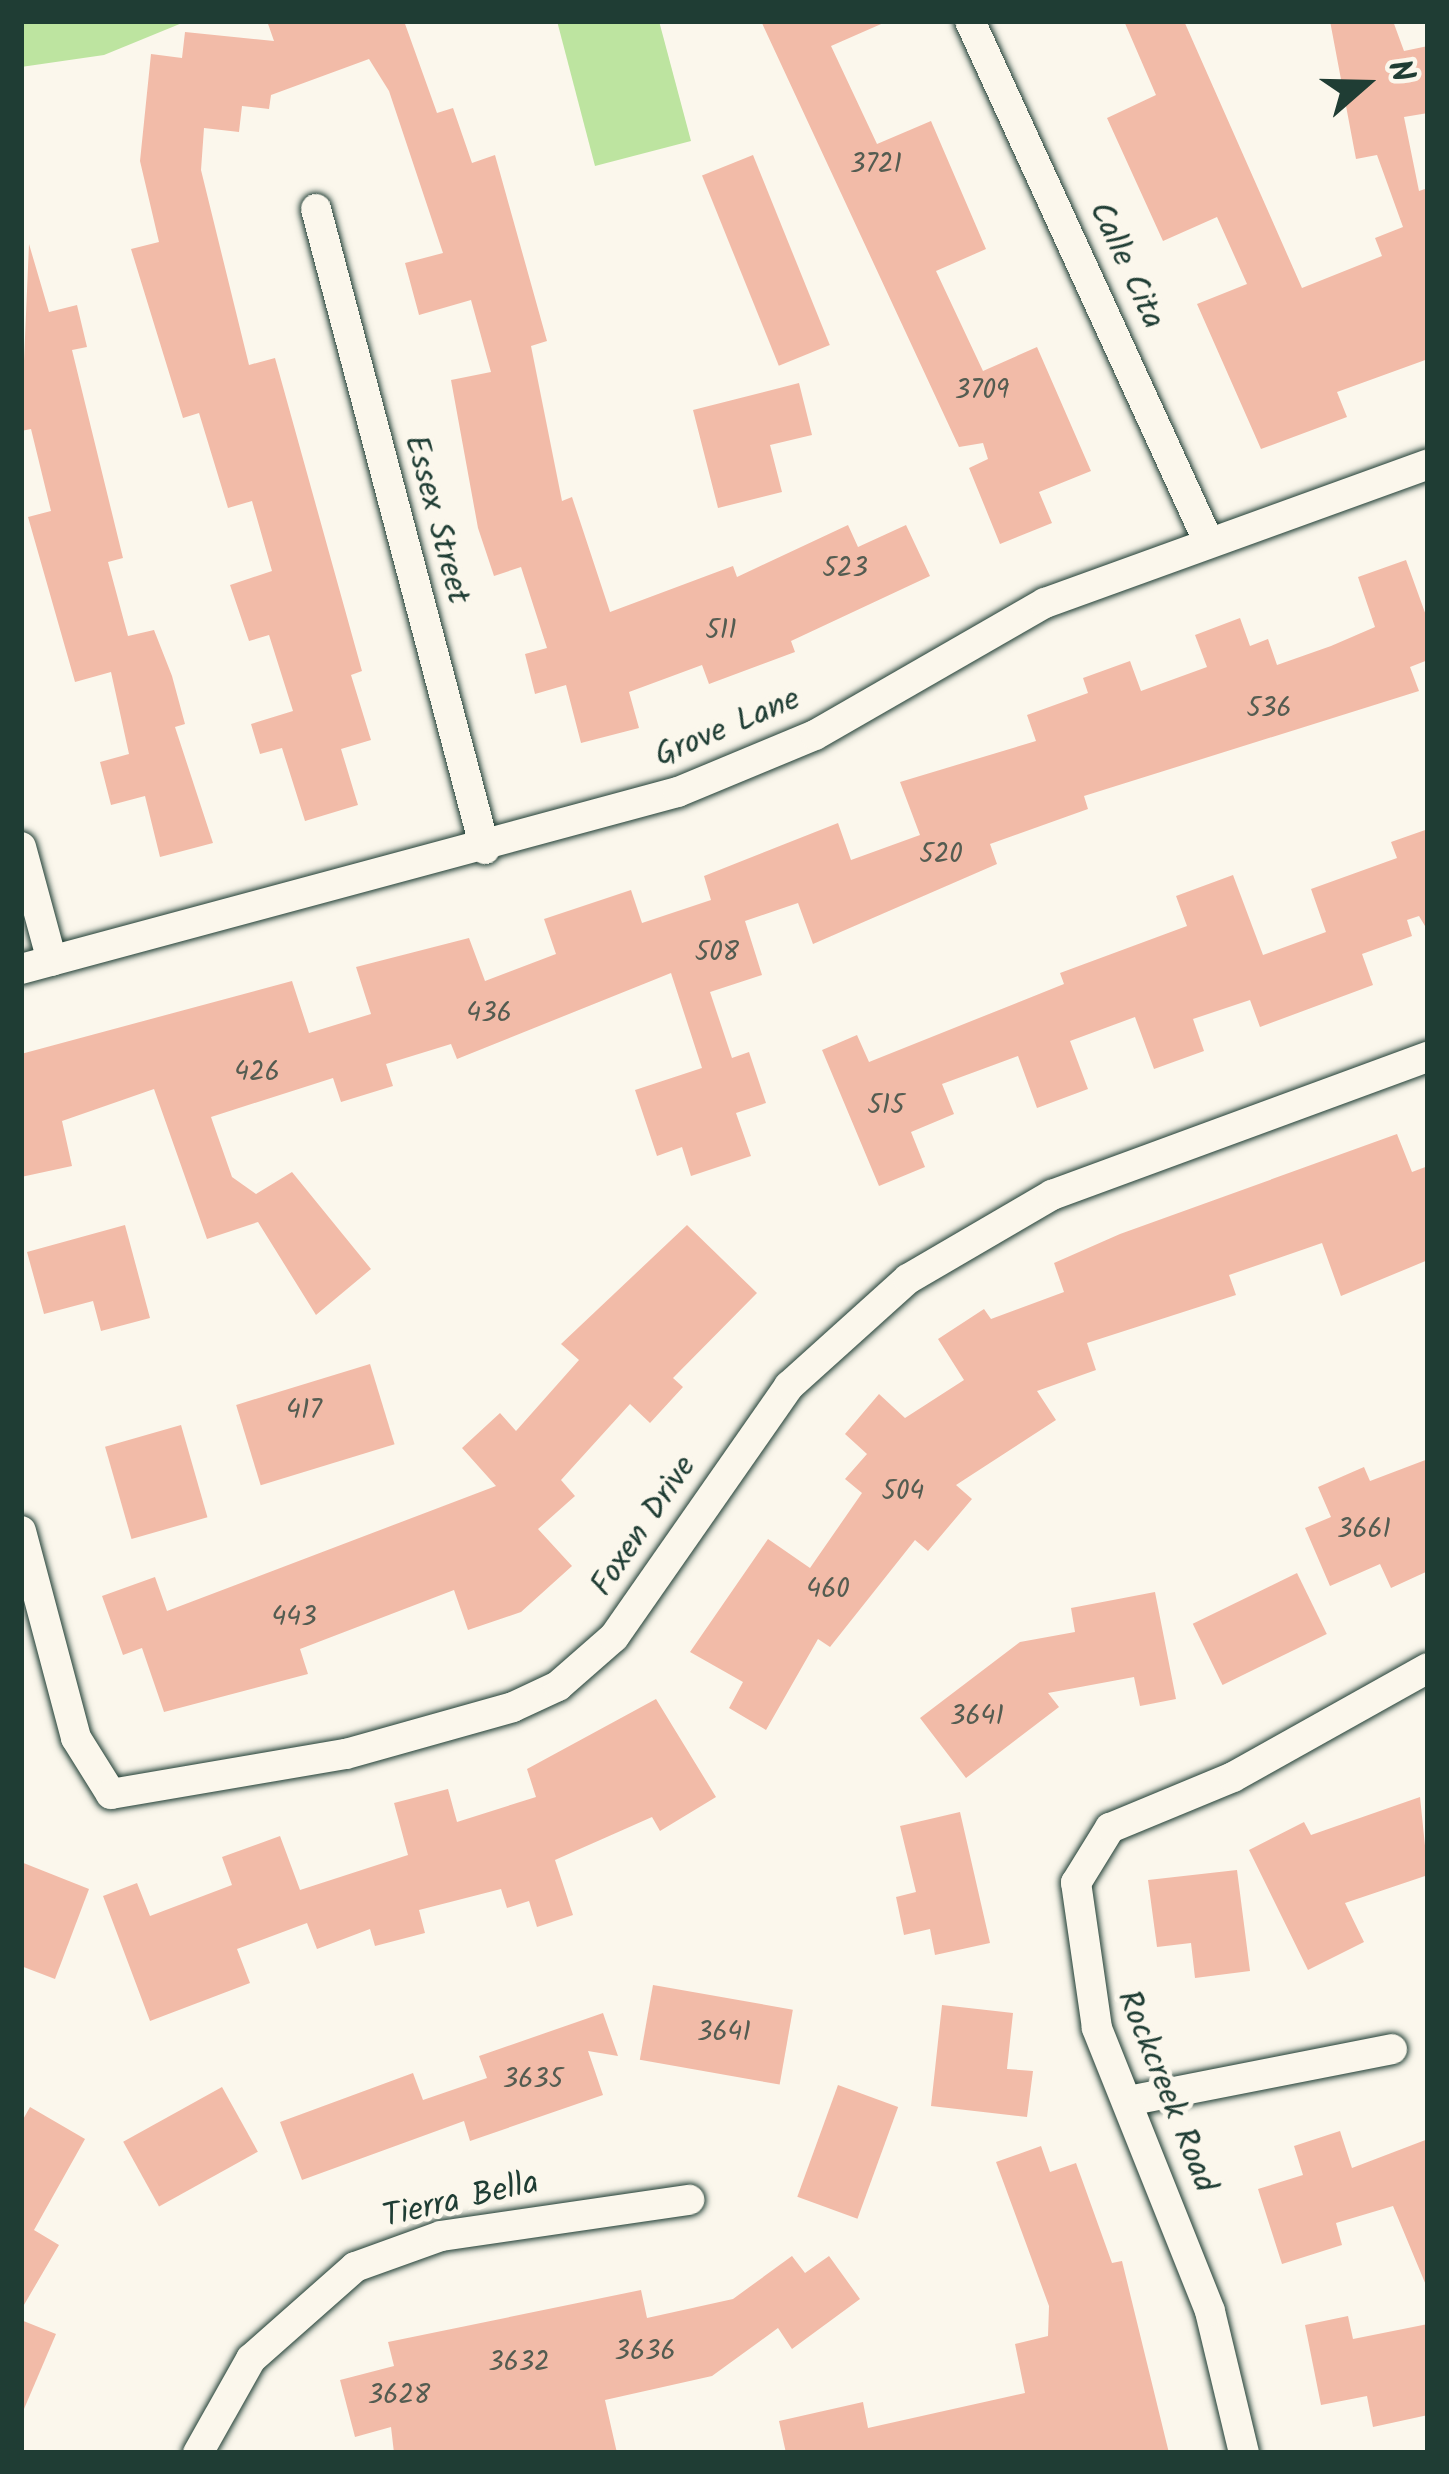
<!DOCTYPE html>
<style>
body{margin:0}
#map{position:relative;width:1449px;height:2474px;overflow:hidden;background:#fbf7ec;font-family:Kalam,sans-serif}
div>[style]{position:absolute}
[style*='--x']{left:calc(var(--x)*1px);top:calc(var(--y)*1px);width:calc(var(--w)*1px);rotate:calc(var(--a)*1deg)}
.green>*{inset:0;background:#bde4a0}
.building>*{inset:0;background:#f2bba8;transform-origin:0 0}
.roads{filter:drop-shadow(0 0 3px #1f3d34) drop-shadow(0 0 3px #1f3d34)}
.street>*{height:30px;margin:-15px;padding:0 15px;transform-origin:15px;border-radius:15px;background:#fbf7ec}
span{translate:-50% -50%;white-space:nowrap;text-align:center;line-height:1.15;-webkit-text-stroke:10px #fbf7ec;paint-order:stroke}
.number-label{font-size:27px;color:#545c51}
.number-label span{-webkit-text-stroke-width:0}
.street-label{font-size:33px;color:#1f3d34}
.frame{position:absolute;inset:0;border:24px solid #1f3d34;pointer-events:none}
.north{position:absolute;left:1305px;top:24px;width:120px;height:120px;-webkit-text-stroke:9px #fbf7ec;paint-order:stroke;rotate:70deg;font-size:33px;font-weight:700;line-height:48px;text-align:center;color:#1f3d34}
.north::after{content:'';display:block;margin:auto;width:42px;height:54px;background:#1f3d34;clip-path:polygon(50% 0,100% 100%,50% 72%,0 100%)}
</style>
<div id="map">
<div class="green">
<div style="clip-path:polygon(21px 21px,187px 21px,104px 55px,21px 67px)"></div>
<div style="clip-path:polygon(557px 21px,659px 21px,691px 141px,595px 166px)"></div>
</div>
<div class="building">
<div style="clip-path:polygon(267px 21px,404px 21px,437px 113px,453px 108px,472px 163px,495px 155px,547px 341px,531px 346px,562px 501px,572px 497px,610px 612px,733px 566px,737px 577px,848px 525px,858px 547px,906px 525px,930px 576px,791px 641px,795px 652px,709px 684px,702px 665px,629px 692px,639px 728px,581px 743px,566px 685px,535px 694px,525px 654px,547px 648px,521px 567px,494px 576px,478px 528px,451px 380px,491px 372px,471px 300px,419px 315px,405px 263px,443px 253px,389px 91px,369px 59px,271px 95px,269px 109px,242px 106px,239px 132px,204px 128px,201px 170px,249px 365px,275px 358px,362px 671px,351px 675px,371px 740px,341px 749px,358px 805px,305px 821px,282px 748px,260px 754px,251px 724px,293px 711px,269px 635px,249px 641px,230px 585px,272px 571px,252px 501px,228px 508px,199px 413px,183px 418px,131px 249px,159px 242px,140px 161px,151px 54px,182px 58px,185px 32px,274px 41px)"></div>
<div style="clip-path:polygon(761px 21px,888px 21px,831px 46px,877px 144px,931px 121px,986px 249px,936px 271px,983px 371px,1037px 347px,1091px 471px,1039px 492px,1052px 523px,1000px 544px,969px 468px,988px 459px,983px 443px,959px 447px)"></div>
<div style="clip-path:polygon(1124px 21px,1184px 21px,1302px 288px,1382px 256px,1375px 238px,1403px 227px,1377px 155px,1356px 159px,1330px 21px,1393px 21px,1404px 51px,1428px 46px,1428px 113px,1404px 117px,1419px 191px,1428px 188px,1428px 359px,1337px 392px,1347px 417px,1261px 449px,1197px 304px,1247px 284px,1217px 217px,1163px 241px,1107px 118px,1156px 95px)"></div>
<div style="left:753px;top:155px;width:205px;height:55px;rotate:68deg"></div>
<div style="clip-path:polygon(29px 244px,49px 312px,77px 305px,87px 347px,72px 350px,123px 558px,108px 562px,128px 636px,154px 630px,172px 676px,185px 724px,175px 727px,213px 843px,160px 857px,145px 796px,111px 805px,100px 762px,129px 754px,111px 672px,75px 682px,28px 517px,51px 511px,31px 429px,21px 431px)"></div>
<div style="clip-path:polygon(799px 383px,812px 435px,770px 445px,782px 492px,718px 508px,693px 410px)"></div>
<div style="clip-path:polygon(1406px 560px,1428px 621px,1428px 660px,1410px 667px,1419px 691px,1084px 796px,1088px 809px,990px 844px,997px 864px,813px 944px,798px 903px,745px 921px,762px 975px,710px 992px,732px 1058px,749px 1052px,766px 1103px,736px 1113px,751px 1156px,691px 1176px,682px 1147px,657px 1156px,635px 1090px,702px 1068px,671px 973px,457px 1059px,451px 1044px,386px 1064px,393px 1086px,341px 1102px,333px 1078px,211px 1117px,232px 1177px,256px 1194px,292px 1172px,371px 1269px,316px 1315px,258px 1222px,207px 1239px,154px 1089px,62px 1121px,72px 1166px,21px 1177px,21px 1054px,292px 981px,309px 1033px,371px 1014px,356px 967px,469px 938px,485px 981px,556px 954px,544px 919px,631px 890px,642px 923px,711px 900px,704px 876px,838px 823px,851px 860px,920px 835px,900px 782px,1036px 741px,1027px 715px,1088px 693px,1083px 678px,1130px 661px,1141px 691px,1207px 667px,1195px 635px,1240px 618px,1250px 646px,1268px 639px,1277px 665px,1331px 646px,1375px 627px,1358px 577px)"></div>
<div style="clip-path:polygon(1428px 829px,1428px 931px,1419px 916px,1407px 920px,1412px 936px,1362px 954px,1373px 985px,1260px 1027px,1250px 1000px,1193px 1019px,1204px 1051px,1154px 1069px,1135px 1017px,1070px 1041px,1088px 1089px,1037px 1108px,1018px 1056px,942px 1084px,954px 1114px,911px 1132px,925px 1167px,879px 1186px,822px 1050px,857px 1035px,869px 1062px,1064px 984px,1060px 973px,1187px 926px,1176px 896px,1233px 875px,1263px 955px,1326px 932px,1311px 889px,1397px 858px,1391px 842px)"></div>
<div style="clip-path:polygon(1397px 1134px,1412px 1172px,1428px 1166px,1428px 1260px,1341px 1296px,1322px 1243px,1229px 1275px,1236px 1295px,1087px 1343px,1096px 1370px,1037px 1391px,1056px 1420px,956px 1485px,972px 1499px,928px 1551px,915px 1540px,830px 1647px,818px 1639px,766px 1730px,729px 1708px,743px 1682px,690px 1652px,768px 1539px,810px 1568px,862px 1493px,845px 1479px,867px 1454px,845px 1434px,879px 1394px,905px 1418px,964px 1380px,938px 1339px,984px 1309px,991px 1319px,1064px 1292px,1054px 1263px,1120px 1234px)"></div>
<div style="clip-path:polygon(125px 1225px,150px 1318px,101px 1331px,93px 1301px,44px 1314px,27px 1252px)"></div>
<div style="clip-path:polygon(687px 1225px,757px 1293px,673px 1378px,683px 1387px,650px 1423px,630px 1404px,561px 1480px,575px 1496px,538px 1529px,572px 1566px,521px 1612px,468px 1630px,454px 1590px,300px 1649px,308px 1674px,164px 1712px,142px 1648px,123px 1655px,102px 1596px,155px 1577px,167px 1611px,496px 1486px,462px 1448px,500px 1413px,516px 1431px,579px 1360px,561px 1344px)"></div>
<div style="left:370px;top:1364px;width:84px;height:140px;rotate:73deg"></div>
<div style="left:181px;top:1425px;width:96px;height:79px;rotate:74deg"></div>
<div style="clip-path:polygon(1428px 1459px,1428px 1571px,1391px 1588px,1380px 1564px,1330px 1586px,1305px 1528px,1331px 1517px,1318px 1487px,1364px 1467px,1370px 1481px)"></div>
<div style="left:1297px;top:1573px;width:68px;height:116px;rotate:64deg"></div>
<div style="clip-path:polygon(1155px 1592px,1176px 1699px,1140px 1706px,1134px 1677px,1048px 1693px,1059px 1707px,966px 1778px,920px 1718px,1020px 1642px,1075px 1632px,1071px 1608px)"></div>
<div style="clip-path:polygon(656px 1699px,716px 1797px,660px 1831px,652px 1817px,555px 1860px,573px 1915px,537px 1927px,529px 1901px,507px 1908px,501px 1889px,419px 1910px,425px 1933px,375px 1946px,370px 1929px,317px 1949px,307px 1923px,237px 1949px,250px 1983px,150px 2021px,103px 1896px,137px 1883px,150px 1916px,232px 1885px,222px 1857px,280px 1836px,300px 1890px,408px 1855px,394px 1803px,448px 1789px,457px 1822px,536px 1797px,527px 1769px)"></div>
<div style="clip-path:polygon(1420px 1797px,1428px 1875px,1345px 1903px,1364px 1942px,1308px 1970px,1249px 1850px,1304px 1822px,1311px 1835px)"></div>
<div style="clip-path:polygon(960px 1812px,990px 1943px,935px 1955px,930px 1929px,904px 1935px,896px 1897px,916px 1892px,900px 1826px)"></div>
<div style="clip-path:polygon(21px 1862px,89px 1889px,55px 1979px,21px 1966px)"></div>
<div style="clip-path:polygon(1237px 1870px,1250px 1971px,1195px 1978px,1191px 1943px,1157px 1947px,1148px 1880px)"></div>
<div style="left:653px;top:1985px;width:142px;height:76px;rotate:10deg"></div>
<div style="clip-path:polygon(942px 2005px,1013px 2013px,1007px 2069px,1033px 2071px,1027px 2117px,931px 2106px)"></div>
<div style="clip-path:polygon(603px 2013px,618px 2056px,588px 2051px,603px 2095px,470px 2141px,464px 2121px,302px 2180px,280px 2122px,413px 2073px,423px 2100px,487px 2078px,479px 2056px)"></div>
<div style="left:838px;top:2085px;width:64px;height:119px;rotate:20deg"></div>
<div style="left:222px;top:2087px;width:74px;height:113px;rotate:61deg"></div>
<div style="clip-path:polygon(30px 2107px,85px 2139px,34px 2230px,59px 2245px,21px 2310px,21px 2123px)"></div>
<div style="clip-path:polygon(1340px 2131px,1352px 2168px,1428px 2139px,1428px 2290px,1393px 2206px,1336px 2223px,1342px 2245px,1282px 2264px,1258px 2189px,1303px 2175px,1294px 2146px)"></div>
<div style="clip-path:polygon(1041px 2146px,1050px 2172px,1076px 2163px,1112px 2263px,1122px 2261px,1169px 2453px,786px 2453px,779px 2421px,863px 2402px,868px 2428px,1025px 2393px,1015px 2344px,1048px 2336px,1049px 2306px,996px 2162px)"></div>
<div style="clip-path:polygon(792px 2256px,805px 2273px,829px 2256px,860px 2299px,792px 2349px,778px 2328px,712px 2376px,605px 2400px,617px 2453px,394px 2453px,391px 2427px,355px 2437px,340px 2380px,394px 2366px,388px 2342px,641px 2290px,647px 2318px,733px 2299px)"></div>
<div style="clip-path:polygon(1348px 2316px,1353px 2339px,1428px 2324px,1428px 2415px,1373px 2427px,1367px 2396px,1321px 2405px,1305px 2325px)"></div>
<div style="clip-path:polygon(21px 2320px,56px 2334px,21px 2416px)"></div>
</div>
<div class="roads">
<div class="street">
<div style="--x:970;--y:21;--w:574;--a:65.4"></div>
<div style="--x:316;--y:209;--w:662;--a:75.21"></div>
<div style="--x:21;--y:847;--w:118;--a:74.8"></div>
<div style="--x:21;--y:969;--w:680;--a:-15.08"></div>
<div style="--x:678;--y:792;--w:148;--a:-22.6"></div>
<div style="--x:815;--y:735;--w:265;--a:-29.9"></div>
<div style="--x:1045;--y:603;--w:407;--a:-19.9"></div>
<div style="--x:21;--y:1531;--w:214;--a:75.1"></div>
<div style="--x:76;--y:1738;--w:66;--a:58"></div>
<div style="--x:111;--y:1794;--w:238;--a:-9.7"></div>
<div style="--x:346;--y:1754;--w:173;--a:-15.7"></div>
<div style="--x:513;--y:1707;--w:50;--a:-25"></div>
<div style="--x:558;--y:1686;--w:74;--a:-41.2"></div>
<div style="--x:614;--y:1637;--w:306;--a:-55.1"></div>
<div style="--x:789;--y:1386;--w:160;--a:-42"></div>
<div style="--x:908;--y:1279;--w:167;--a:-30.3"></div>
<div style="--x:1052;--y:1195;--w:401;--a:-20.2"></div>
<div style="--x:1128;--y:2101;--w:269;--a:-11.1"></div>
<div style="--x:198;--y:2453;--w:108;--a:-60.6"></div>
<div style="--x:251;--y:2359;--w:139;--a:-41.5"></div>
<div style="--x:355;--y:2267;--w:91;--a:-19.8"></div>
<div style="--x:441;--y:2236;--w:251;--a:-8.3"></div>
<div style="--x:1244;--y:2453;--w:146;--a:-103.5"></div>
<div style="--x:1210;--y:2311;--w:305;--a:-111.8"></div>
<div style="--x:1097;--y:2028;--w:147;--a:-98.2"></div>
<div style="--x:1076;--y:1883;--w:65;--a:-58.3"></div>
<div style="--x:1110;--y:1828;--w:133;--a:-22.5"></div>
<div style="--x:1233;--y:1777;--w:223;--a:-29.2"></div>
</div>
</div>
<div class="number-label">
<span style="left:876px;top:165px">3721</span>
<span style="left:982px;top:391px">3709</span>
<span style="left:845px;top:569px">523</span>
<span style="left:721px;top:631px">511</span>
<span style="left:1269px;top:709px">536</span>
<span style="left:941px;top:855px">520</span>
<span style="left:717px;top:953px">508</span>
<span style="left:489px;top:1014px">436</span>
<span style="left:257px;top:1073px">426</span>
<span style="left:886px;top:1106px">515</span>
<span style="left:304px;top:1411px">417</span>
<span style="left:903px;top:1492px">504</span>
<span style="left:1364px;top:1530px">3661</span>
<span style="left:828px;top:1590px">460</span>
<span style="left:294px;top:1618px">443</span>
<span style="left:977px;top:1717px">3641</span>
<span style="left:724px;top:2033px">3641</span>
<span style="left:533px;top:2080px">3635</span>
<span style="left:645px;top:2352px">3636</span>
<span style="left:519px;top:2363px">3632</span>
<span style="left:399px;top:2396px">3628</span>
</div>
<div class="street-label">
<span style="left:1125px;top:266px;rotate:65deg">Calle Cita</span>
<span style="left:435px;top:520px;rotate:75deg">Essex Street</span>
<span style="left:728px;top:729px;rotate:-23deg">Grove Lane</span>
<span style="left:645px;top:1527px;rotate:-56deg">Foxen Drive</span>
<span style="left:1165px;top:2092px;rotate:68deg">Rockcreek Road</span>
<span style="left:461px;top:2201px;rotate:-13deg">Tierra Bella</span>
</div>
<div class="frame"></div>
<div class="north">N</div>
</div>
